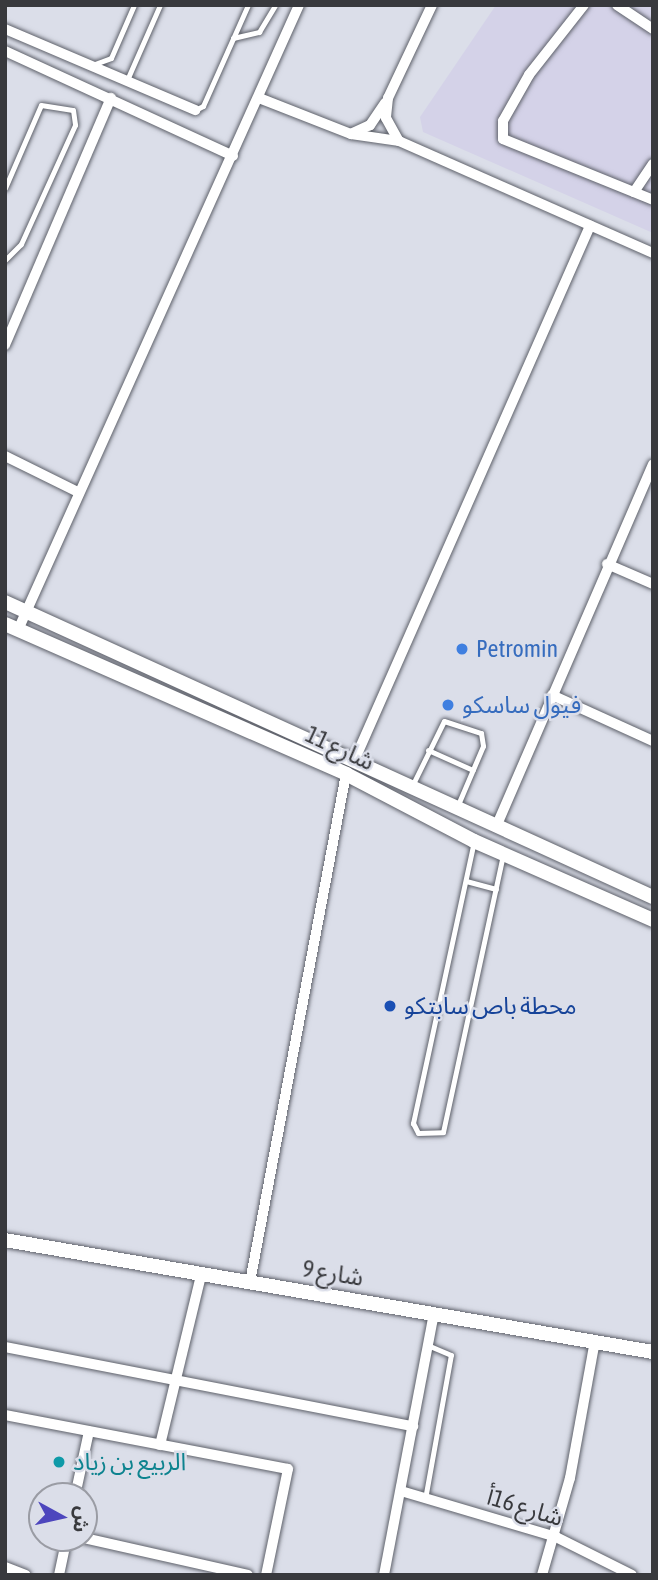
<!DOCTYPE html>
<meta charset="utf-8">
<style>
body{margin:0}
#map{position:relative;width:658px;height:1580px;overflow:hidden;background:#dbdee9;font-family:"Asap Condensed","Noto Sans Arabic",sans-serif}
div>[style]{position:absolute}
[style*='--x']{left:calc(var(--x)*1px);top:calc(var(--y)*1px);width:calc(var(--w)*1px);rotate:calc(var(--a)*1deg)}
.commercial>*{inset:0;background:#d4d2e8}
.roads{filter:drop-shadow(0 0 2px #5e616a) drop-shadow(0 0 2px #5e616a)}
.service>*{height:5px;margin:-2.5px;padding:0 2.5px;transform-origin:2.5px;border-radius:2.5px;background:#fff}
.minor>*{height:10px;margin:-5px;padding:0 5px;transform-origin:5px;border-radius:5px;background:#fff}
.tertiary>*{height:14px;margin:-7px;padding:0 7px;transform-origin:7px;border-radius:7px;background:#fff}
.dots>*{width:19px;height:19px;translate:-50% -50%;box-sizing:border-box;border:4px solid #dbdee9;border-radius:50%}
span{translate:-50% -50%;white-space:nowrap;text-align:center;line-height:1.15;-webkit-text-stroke:5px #dbdee9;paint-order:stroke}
.shop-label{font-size:24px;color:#366cbe}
.left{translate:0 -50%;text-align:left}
.street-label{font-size:24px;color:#38393d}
.transit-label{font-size:24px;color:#164399}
.culture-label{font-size:24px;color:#0d838f}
.frame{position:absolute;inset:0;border:7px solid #38393d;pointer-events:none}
.north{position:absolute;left:28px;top:1482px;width:70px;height:70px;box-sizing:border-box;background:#dbdee9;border:2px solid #9a9ca4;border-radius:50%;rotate:98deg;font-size:19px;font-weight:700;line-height:28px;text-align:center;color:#38393d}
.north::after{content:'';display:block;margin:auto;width:24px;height:32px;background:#4d46bd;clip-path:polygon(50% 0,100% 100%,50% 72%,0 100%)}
</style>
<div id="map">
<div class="commercial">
<div style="clip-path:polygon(496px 5px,653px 5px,653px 233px,423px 132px,420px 117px)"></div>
</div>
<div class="roads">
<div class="service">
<div style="--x:233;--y:38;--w:27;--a:-13"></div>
<div style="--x:259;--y:32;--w:31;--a:-59"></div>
<div style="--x:92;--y:65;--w:20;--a:-20"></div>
<div style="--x:111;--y:58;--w:58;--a:-66.5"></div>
<div style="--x:127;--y:80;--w:82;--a:-66.3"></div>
<div style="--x:195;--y:110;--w:9;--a:-27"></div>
<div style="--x:203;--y:106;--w:111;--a:-66"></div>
<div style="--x:5;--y:188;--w:90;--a:-66.6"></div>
<div style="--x:41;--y:105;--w:32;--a:9"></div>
<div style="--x:73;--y:110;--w:15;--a:82"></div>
<div style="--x:75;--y:125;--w:131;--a:114.4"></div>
<div style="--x:21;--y:244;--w:23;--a:135"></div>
<div style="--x:428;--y:750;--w:49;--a:24"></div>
<div style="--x:412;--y:786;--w:72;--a:-63.8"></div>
<div style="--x:444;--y:721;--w:39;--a:18"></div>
<div style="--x:481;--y:733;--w:13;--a:81"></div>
<div style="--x:483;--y:746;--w:66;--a:113.1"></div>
<div style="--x:474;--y:841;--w:289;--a:102.2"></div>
<div style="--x:413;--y:1123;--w:11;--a:63"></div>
<div style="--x:418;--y:1133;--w:25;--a:-2"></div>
<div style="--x:443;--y:1132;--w:284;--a:-77.8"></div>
<div style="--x:466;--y:881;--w:31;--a:15"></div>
<div style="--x:425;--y:1499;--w:146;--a:-79.8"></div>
<div style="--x:451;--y:1355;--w:25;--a:-157"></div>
</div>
<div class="minor">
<div style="--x:432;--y:5;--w:103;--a:115.3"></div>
<div style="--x:388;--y:98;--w:20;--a:96"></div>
<div style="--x:386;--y:118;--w:26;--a:61"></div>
<div style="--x:399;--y:141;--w:278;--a:23.8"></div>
<div style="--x:584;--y:5;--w:89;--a:128.2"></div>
<div style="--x:529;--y:75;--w:53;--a:119.5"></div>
<div style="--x:503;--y:121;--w:18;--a:90"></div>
<div style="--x:503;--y:139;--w:162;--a:22.1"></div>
<div style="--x:617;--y:5;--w:43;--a:33.7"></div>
<div style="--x:5;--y:29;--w:207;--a:23.1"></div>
<div style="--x:5;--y:51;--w:251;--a:24.7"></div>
<div style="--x:259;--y:98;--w:99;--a:21.4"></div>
<div style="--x:385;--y:103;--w:27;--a:124"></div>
<div style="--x:370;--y:125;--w:21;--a:155"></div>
<div style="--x:351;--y:134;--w:49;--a:8.3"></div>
<div style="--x:634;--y:192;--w:34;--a:-56"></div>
<div style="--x:5;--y:345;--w:269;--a:-66.8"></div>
<div style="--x:5;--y:456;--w:81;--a:26.3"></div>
<div style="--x:607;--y:564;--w:50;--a:23.5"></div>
<div style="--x:18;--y:630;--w:685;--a:-65.79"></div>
<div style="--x:552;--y:695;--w:111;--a:24.5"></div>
<div style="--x:355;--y:759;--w:583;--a:-66.21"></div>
<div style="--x:496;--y:827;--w:395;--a:-66.6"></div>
<div style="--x:250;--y:1282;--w:517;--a:-79.3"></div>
<div style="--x:5;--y:1347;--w:416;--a:11"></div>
<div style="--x:5;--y:1415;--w:288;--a:10.8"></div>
<div style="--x:288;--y:1469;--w:108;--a:101.7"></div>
<div style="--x:160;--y:1445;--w:175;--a:-76.4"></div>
<div style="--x:401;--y:1491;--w:162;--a:16.5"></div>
<div style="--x:556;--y:1537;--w:85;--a:26.6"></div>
<div style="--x:75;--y:1496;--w:66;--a:-77.8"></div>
<div style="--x:84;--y:1538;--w:168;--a:12.7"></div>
<div style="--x:5;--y:1567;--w:22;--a:21"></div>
<div style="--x:59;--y:1575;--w:38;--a:-78"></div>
<div style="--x:384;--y:1575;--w:267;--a:-79.2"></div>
<div style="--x:542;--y:1575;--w:101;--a:-73.9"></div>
<div style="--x:570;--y:1478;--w:139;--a:-79.7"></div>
</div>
<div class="tertiary">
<div style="--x:5;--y:602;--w:712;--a:24.48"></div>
<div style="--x:5;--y:624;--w:373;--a:23.7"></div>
<div style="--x:346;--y:774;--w:144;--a:27.6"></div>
<div style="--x:474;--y:841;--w:196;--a:23.8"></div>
<div style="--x:5;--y:1240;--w:658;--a:9.81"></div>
</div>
</div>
<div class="dots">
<div style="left:462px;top:649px;background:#3f7fe0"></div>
<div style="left:448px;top:705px;background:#3f7fe0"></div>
<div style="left:390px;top:1006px;background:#1a4fb4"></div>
<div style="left:59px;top:1462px;background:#0f9aa8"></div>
</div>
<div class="shop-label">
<span class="left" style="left:476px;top:649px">Petromin</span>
<span class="left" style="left:462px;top:705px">فيول ساسكو</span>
</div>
<div class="street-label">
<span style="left:340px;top:748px;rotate:25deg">شارع 11</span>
<span style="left:333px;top:1273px;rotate:9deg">شارع 9</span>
<span style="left:525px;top:1507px;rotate:17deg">شارع 16أ</span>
</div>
<div class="transit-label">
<span class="left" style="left:404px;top:1006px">محطة باص سابتكو</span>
</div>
<div class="culture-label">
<span class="left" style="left:73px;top:1462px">الربيع بن زياد</span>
</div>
<div class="frame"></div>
<div class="north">ش</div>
</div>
